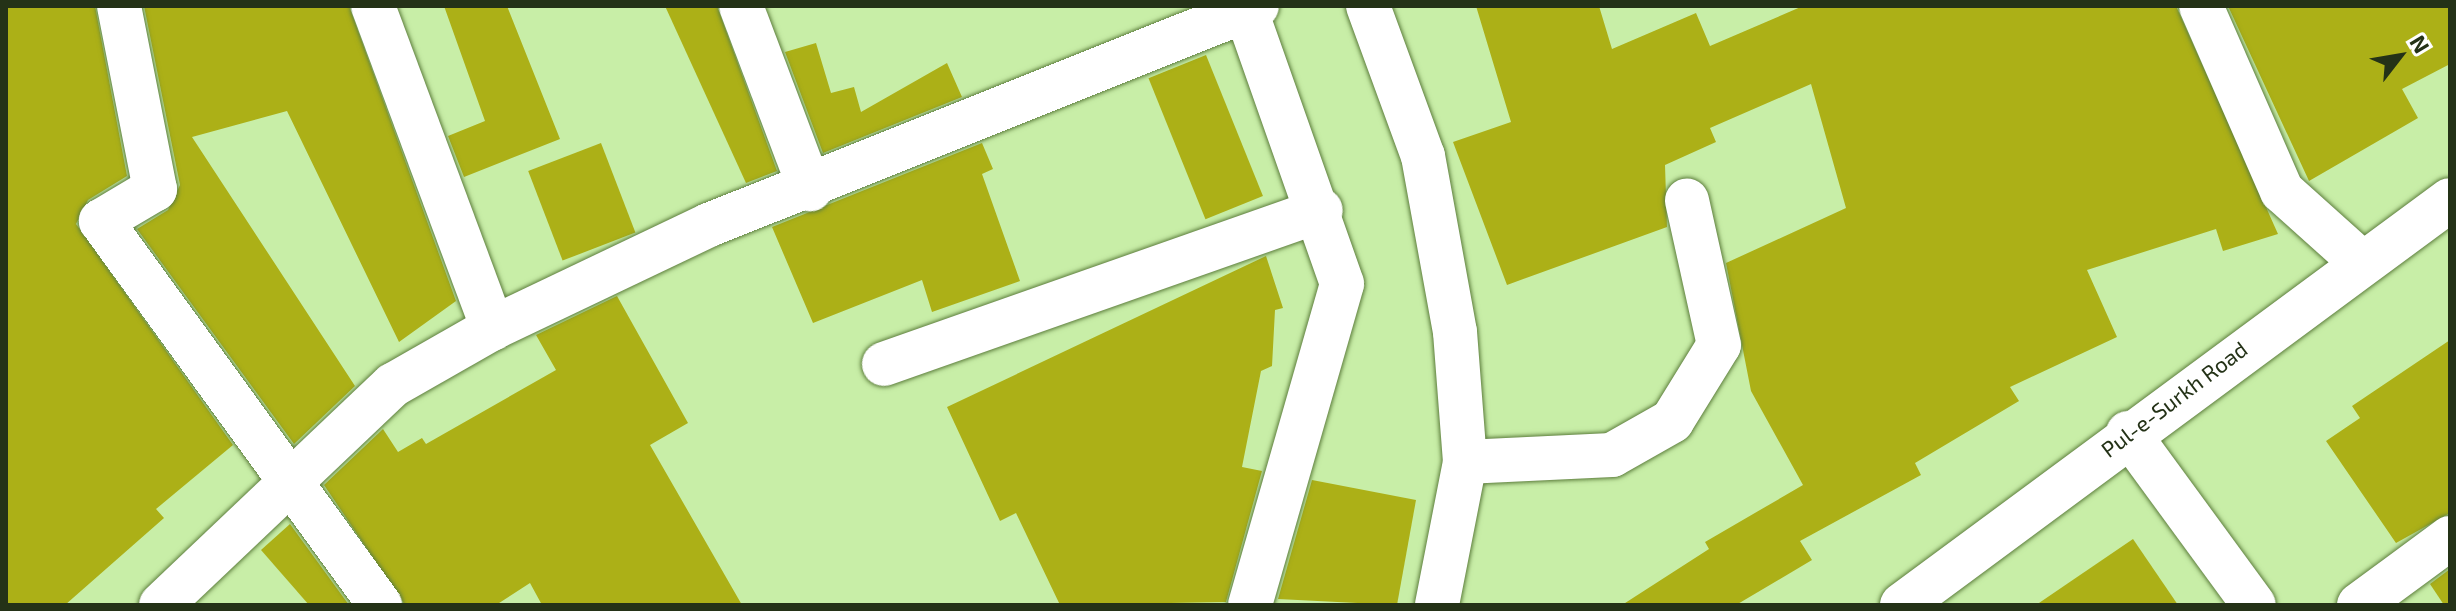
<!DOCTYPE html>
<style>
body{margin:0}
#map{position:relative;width:2456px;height:611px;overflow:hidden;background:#c8eea7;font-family:"Exo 2",sans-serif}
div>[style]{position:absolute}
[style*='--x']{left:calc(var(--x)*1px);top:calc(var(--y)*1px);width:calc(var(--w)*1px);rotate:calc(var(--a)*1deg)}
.building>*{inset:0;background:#acb017;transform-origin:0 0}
.roads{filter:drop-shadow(0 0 2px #5d7e3d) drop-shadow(0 0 2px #5d7e3d)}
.minor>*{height:44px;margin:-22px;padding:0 22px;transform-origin:22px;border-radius:22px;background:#fff}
.tertiary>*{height:44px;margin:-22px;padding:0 22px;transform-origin:22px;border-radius:22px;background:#fff}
span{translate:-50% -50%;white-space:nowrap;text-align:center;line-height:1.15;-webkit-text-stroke:6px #fff;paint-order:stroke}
.street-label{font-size:22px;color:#243217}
.frame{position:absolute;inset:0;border:8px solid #243217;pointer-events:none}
.north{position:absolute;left:2360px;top:16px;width:80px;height:80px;-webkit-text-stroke:6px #fff;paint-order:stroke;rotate:59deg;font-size:22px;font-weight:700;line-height:32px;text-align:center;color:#243217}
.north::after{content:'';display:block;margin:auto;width:28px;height:36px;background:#243217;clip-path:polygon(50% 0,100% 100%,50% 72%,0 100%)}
</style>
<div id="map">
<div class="building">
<div style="clip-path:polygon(6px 6px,95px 6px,127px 176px,88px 200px,76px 224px,233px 445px,156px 509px,164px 518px,65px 605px,6px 605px)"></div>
<div style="clip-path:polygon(144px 6px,349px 6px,456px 301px,399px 342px,287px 111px,192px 137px,355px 386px,294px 444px,137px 229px,168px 210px,180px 185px)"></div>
<div style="clip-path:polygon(444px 6px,507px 6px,560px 139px,464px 177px,448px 136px,485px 121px)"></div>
<div style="clip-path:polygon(665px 6px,717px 6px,777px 171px,746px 183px)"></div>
<div style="clip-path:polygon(1476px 6px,1599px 6px,1612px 49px,1696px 13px,1710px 46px,1803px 6px,2176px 6px,2278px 234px,2223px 251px,2216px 229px,2087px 270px,2117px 337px,2010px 387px,2019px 401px,1915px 463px,1921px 475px,1800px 541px,1812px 560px,1736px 605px,1622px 605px,1709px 549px,1705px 542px,1803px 485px,1751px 391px,1726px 263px,1846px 208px,1811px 84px,1710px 128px,1716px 142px,1665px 165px,1667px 227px,1507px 285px,1453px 142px,1511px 122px)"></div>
<div style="clip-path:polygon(2228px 6px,2450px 6px,2450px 64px,2402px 89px,2418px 118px,2309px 181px)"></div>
<div style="clip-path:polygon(816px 43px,831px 93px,854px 87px,861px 112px,947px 63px,962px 97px,823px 153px,785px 52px)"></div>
<div style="left:1206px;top:55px;width:152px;height:62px;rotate:68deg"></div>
<div style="left:601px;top:143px;width:96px;height:78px;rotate:69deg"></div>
<div style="clip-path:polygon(982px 143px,993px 169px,982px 174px,1020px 281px,932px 312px,922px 280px,813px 323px,772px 227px)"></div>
<div style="clip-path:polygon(1266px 256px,1283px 308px,1275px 310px,1272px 366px,1261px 371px,1242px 467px,1262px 471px,1226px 602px,1060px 605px,1016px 513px,1000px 521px,947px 407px)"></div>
<div style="clip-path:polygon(617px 296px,688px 423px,650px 445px,742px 605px,542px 605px,530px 583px,496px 605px,405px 605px,324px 485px,383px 429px,398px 452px,422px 438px,426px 444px,556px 370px,536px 335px)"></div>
<div style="clip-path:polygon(2450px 340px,2450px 513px,2396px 543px,2326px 441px,2360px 418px,2352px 406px)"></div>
<div style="clip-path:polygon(1312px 480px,1416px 500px,1397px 605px,1278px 599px)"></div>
<div style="clip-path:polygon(290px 524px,349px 605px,309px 605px,261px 550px)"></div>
<div style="clip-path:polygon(2133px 539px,2178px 605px,2036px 605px)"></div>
<div style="clip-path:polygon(2450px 569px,2450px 605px,2444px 605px,2430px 584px)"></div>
</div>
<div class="roads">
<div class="minor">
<div style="--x:119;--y:6;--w:187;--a:78.9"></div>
<div style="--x:155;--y:189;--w:63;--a:149.3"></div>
<div style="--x:101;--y:221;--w:475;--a:54"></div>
<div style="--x:373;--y:6;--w:344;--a:69.6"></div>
<div style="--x:741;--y:6;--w:196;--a:69.3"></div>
<div style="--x:1368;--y:6;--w:160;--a:69.9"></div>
<div style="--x:1423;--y:156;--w:179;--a:79.7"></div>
<div style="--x:1455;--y:332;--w:130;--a:85.6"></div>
<div style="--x:1465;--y:462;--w:146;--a:101.1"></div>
<div style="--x:2201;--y:6;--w:202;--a:66.4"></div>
<div style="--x:2282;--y:191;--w:105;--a:41.9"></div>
<div style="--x:1246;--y:11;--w:289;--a:70.6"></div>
<div style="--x:1342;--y:284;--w:334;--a:106"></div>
<div style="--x:884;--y:364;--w:463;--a:-19.4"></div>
<div style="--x:2128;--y:433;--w:213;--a:53.8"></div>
<div style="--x:1465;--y:462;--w:147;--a:-2.7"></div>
<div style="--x:1612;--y:455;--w:69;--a:-29.5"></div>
<div style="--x:1672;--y:421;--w:89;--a:-58.3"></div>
<div style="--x:1719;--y:345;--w:148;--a:-102.5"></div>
<div style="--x:161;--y:605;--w:320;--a:-43.5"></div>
<div style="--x:393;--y:385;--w:115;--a:-29.7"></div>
<div style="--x:493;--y:328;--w:239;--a:-25.5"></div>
<div style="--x:709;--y:225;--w:590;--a:-21.78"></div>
<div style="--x:2359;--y:605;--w:113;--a:-36.4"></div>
</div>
<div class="tertiary">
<div style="--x:1902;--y:605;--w:681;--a:-36.47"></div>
</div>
</div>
<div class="street-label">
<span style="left:2174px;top:399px;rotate:-37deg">Pul-e-Surkh Road</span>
</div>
<div class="frame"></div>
<div class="north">N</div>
</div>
